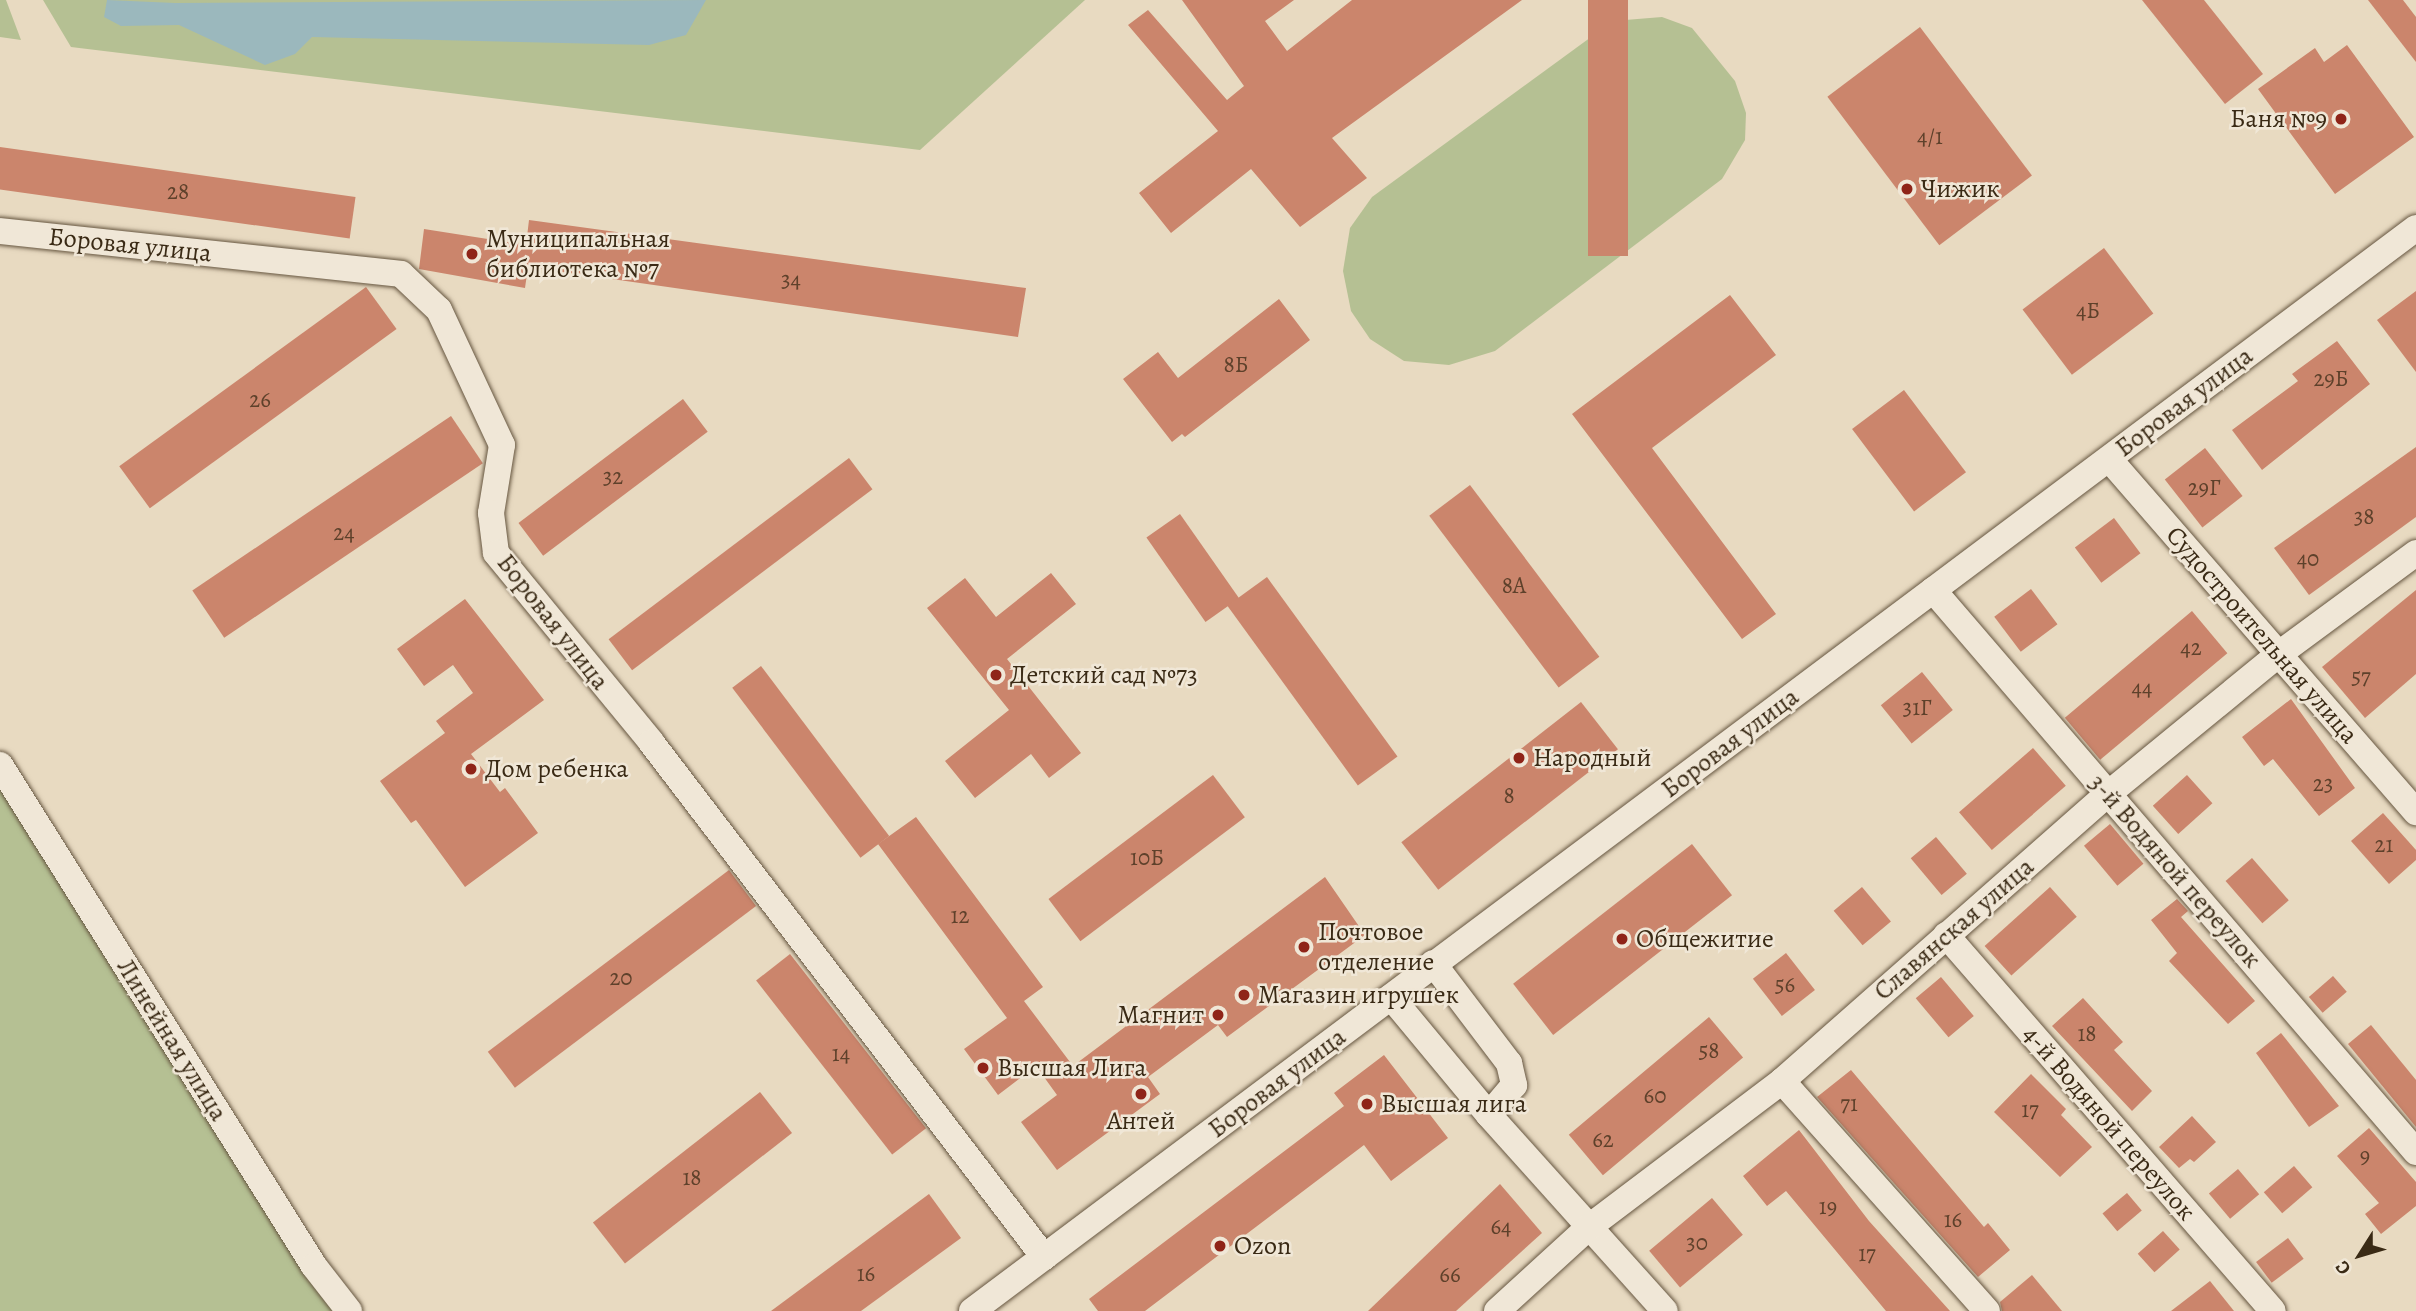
<!DOCTYPE html>
<meta charset="utf-8">
<style>
body{margin:0}
#map{position:relative;width:2416px;height:1311px;overflow:hidden;background:#e8dac1;font-family:Alegreya,serif}
div>[style]{position:absolute}
[style*='--x']{left:calc(var(--x)*1px);top:calc(var(--y)*1px);width:calc(var(--w)*1px);rotate:calc(var(--a)*1deg)}
.green>*{inset:0;background:#b5c093}
.water>*{inset:0;background:#9bb8bd}
.building>*{inset:0;background:#cb856c;transform-origin:0 0}
.roads{filter:drop-shadow(0 0 2px #665640) drop-shadow(0 0 2px #665640)}
.street>*{height:26px;margin:-13px;padding:0 13px;transform-origin:13px;border-radius:13px;background:#f0e7d7}
.dots>*{width:19px;height:19px;translate:-50% -50%;box-sizing:border-box;border:4px solid #f0e7d7;border-radius:50%}
span{translate:-50% -50%;white-space:nowrap;text-align:center;line-height:1.15;-webkit-text-stroke:5px #f0e7d7;paint-order:stroke}
.number-label{font-size:23px;color:#5e412b}
.number-label span{-webkit-text-stroke-width:0}
.poi-label{font-size:26px;color:#3a2a15}
.right{translate:-100% -50%;text-align:right}
.left{translate:0 -50%;text-align:left}
.street-label{font-size:26px;color:#3a2a15}
.north{position:absolute;left:2325px;top:1220px;width:70px;height:70px;-webkit-text-stroke:5px #f0e7d7;paint-order:stroke;rotate:233deg;font-size:19px;font-weight:700;line-height:28px;text-align:center;color:#3a2a15}
.north::after{content:'';display:block;margin:auto;width:24px;height:32px;background:#3a2a15;clip-path:polygon(50% 0,100% 100%,50% 72%,0 100%)}
</style>
<div id="map">
<div class="green">
<div style="clip-path:polygon(0 0,6px 0,21px 40px,0 37px)"></div>
<div style="clip-path:polygon(43px 0,1085px 0,920px 150px,71px 47px)"></div>
<div style="clip-path:polygon(1662px 17px,1692px 28px,1735px 81px,1746px 113px,1745px 140px,1722px 179px,1495px 351px,1449px 365px,1404px 361px,1370px 339px,1351px 311px,1343px 271px,1350px 228px,1372px 197px,1613px 21px)"></div>
<div style="clip-path:polygon(0 765px,349px 1311px,0 1311px)"></div>
</div>
<div class="water">
<div style="clip-path:polygon(107px 0,175px 3px,706px 0,686px 35px,649px 45px,312px 37px,295px 54px,265px 65px,179px 25px,121px 26px,104px 17px)"></div>
</div>
<div class="building">
<div style="clip-path:polygon(1182px 0,1294px 0,1265px 21px,1287px 51px,1352px 0,1522px 0,1332px 138px,1367px 178px,1300px 227px,1251px 169px,1171px 233px,1139px 193px,1218px 131px,1128px 25px,1148px 10px,1227px 100px,1244px 86px)"></div>
<div style="left:1588px;top:0;width:40px;height:256px"></div>
<div style="clip-path:polygon(2142px 0,2204px 0,2263px 74px,2225px 104px)"></div>
<div style="clip-path:polygon(2368px 0,2403px 0,2416px 17px,2416px 62px)"></div>
<div style="left:1920px;top:27px;width:186px;height:116px;rotate:53deg"></div>
<div style="clip-path:polygon(2347px 45px,2414px 137px,2335px 194px,2258px 89px,2315px 48px,2324px 62px)"></div>
<div style="left:0;top:147px;width:359px;height:42px;rotate:8deg"></div>
<div style="clip-path:polygon(529px 220px,1026px 288px,1018px 337px,528px 267px,525px 288px,419px 269px,424px 229px,526px 245px)"></div>
<div style="left:2104px;top:248px;width:82px;height:102px;rotate:53deg"></div>
<div style="left:366px;top:287px;width:52px;height:305px;rotate:54deg"></div>
<div style="clip-path:polygon(2416px 291px,2416px 372px,2377px 320px)"></div>
<div style="clip-path:polygon(1730px 295px,1776px 355px,1652px 448px,1776px 614px,1742px 639px,1572px 414px)"></div>
<div style="clip-path:polygon(1279px 299px,1310px 340px,1185px 437px,1182px 434px,1172px 442px,1123px 379px,1158px 352px,1178px 378px)"></div>
<div style="clip-path:polygon(2337px 341px,2370px 384px,2262px 470px,2232px 430px,2298px 381px,2292px 374px)"></div>
<div style="left:1904px;top:390px;width:103px;height:65px;rotate:53deg"></div>
<div style="left:683px;top:399px;width:41px;height:206px;rotate:53deg"></div>
<div style="left:451px;top:416px;width:57px;height:312px;rotate:56deg"></div>
<div style="clip-path:polygon(2416px 447px,2416px 517px,2309px 595px,2274px 548px)"></div>
<div style="left:2205px;top:448px;width:61px;height:51px;rotate:52deg"></div>
<div style="left:849px;top:458px;width:39px;height:301px;rotate:53deg"></div>
<div style="left:1470px;top:485px;width:215px;height:51px;rotate:53deg"></div>
<div style="left:1180px;top:514px;width:103px;height:41px;rotate:55deg"></div>
<div style="left:2114px;top:518px;width:44px;height:49px;rotate:53deg"></div>
<div style="clip-path:polygon(1051px 573px,1076px 604px,1007px 659px,1081px 753px,1049px 778px,1031px 754px,975px 798px,945px 761px,1009px 710px,927px 608px,965px 578px,996px 617px)"></div>
<div style="left:1267px;top:577px;width:222px;height:49px;rotate:54deg"></div>
<div style="left:2031px;top:589px;width:44px;height:46px;rotate:53deg"></div>
<div style="clip-path:polygon(2416px 590px,2416px 674px,2365px 718px,2322px 667px)"></div>
<div style="clip-path:polygon(465px 599px,544px 700px,471px 754px,500px 792px,505px 788px,538px 833px,465px 887px,416px 820px,411px 823px,380px 781px,445px 733px,436px 721px,473px 693px,453px 665px,424px 686px,397px 649px)"></div>
<div style="left:2192px;top:611px;width:55px;height:166px;rotate:50deg"></div>
<div style="left:761px;top:666px;width:213px;height:36px;rotate:53deg"></div>
<div style="left:1922px;top:672px;width:49px;height:53px;rotate:51deg"></div>
<div style="clip-path:polygon(2291px 699px,2355px 788px,2319px 816px,2273px 759px,2264px 766px,2242px 737px)"></div>
<div style="left:1581px;top:702px;width:60px;height:228px;rotate:52deg"></div>
<div style="left:2033px;top:748px;width:50px;height:98px;rotate:49deg"></div>
<div style="left:1213px;top:775px;width:53px;height:206px;rotate:53deg"></div>
<div style="left:2187px;top:775px;width:38px;height:46px;rotate:48deg"></div>
<div style="clip-path:polygon(2383px 813px,2416px 850px,2416px 860px,2389px 884px,2351px 841px)"></div>
<div style="clip-path:polygon(916px 817px,1043px 987px,1024px 1001px,1073px 1066px,1325px 877px,1365px 935px,1227px 1037px,1218px 1025px,1148px 1077px,1160px 1094px,1057px 1170px,1021px 1122px,1057px 1095px,1036px 1066px,998px 1095px,964px 1049px,1007px 1018px,878px 844px)"></div>
<div style="left:2110px;top:824px;width:52px;height:34px;rotate:50deg"></div>
<div style="left:1936px;top:837px;width:48px;height:33px;rotate:50deg"></div>
<div style="left:1692px;top:844px;width:65px;height:227px;rotate:52deg"></div>
<div style="left:2252px;top:858px;width:56px;height:35px;rotate:49deg"></div>
<div style="left:729px;top:870px;width:45px;height:302px;rotate:53deg"></div>
<div style="left:1862px;top:887px;width:45px;height:37px;rotate:50deg"></div>
<div style="left:2050px;top:887px;width:40px;height:88px;rotate:48deg"></div>
<div style="clip-path:polygon(2177px 899px,2188px 911px,2181px 917px,2255px 1001px,2228px 1024px,2169px 961px,2177px 953px,2151px 920px)"></div>
<div style="left:1786px;top:953px;width:47px;height:42px;rotate:52deg"></div>
<div style="left:790px;top:954px;width:221px;height:43px;rotate:52deg"></div>
<div style="left:2333px;top:976px;width:21px;height:32px;rotate:49deg"></div>
<div style="left:1941px;top:977px;width:51px;height:33px;rotate:50deg"></div>
<div style="clip-path:polygon(2083px 998px,2123px 1042px,2114px 1050px,2152px 1091px,2132px 1111px,2052px 1026px)"></div>
<div style="left:1709px;top:1017px;width:53px;height:183px;rotate:50deg"></div>
<div style="clip-path:polygon(2371px 1025px,2416px 1080px,2416px 1127px,2348px 1044px)"></div>
<div style="clip-path:polygon(2281px 1033px,2339px 1106px,2309px 1127px,2256px 1053px)"></div>
<div style="clip-path:polygon(1384px 1055px,1448px 1138px,1391px 1181px,1364px 1145px,1145px 1311px,1098px 1311px,1089px 1299px,1344px 1106px,1334px 1093px)"></div>
<div style="clip-path:polygon(1851px 1070px,1984px 1227px,1988px 1223px,2010px 1250px,1978px 1277px,1817px 1097px)"></div>
<div style="clip-path:polygon(2031px 1074px,2066px 1109px,2061px 1115px,2092px 1147px,2060px 1177px,1994px 1112px)"></div>
<div style="left:760px;top:1092px;width:52px;height:212px;rotate:52deg"></div>
<div style="clip-path:polygon(2192px 1116px,2216px 1142px,2194px 1162px,2190px 1159px,2179px 1168px,2159px 1147px)"></div>
<div style="clip-path:polygon(2369px 1128px,2416px 1182px,2416px 1206px,2381px 1234px,2365px 1214px,2379px 1203px,2337px 1156px)"></div>
<div style="clip-path:polygon(1799px 1130px,1869px 1221px,1950px 1311px,1886px 1311px,1786px 1191px,1767px 1206px,1743px 1176px)"></div>
<div style="left:2294px;top:1166px;width:28px;height:40px;rotate:49deg"></div>
<div style="left:2238px;top:1169px;width:33px;height:38px;rotate:50deg"></div>
<div style="clip-path:polygon(1500px 1184px,1542px 1233px,1456px 1311px,1368px 1311px)"></div>
<div style="left:2127px;top:1193px;width:23px;height:32px;rotate:50deg"></div>
<div style="clip-path:polygon(929px 1194px,961px 1238px,861px 1311px,771px 1311px)"></div>
<div style="left:1712px;top:1198px;width:48px;height:82px;rotate:50deg"></div>
<div style="left:2163px;top:1231px;width:25px;height:34px;rotate:48deg"></div>
<div style="left:2288px;top:1238px;width:26px;height:40px;rotate:53deg"></div>
<div style="clip-path:polygon(2032px 1275px,2062px 1311px,2002px 1311px,2000px 1302px)"></div>
<div style="clip-path:polygon(2210px 1281px,2234px 1311px,2171px 1311px)"></div>
</div>
<div class="roads">
<div class="street">
<div style="--x:0;--y:231;--w:403;--a:6.1"></div>
<div style="--x:401;--y:274;--w:52;--a:43.5"></div>
<div style="--x:439;--y:310;--w:149;--a:65"></div>
<div style="--x:502;--y:445;--w:69;--a:99.2"></div>
<div style="--x:491;--y:513;--w:40;--a:82.9"></div>
<div style="--x:496;--y:553;--w:244;--a:50.6"></div>
<div style="--x:651;--y:742;--w:648;--a:52.65"></div>
<div style="--x:2109;--y:459;--w:468;--a:49"></div>
<div style="--x:1933;--y:590;--w:741;--a:49.32"></div>
<div style="--x:0;--y:765;--w:591;--a:57.92"></div>
<div style="--x:314;--y:1266;--w:57;--a:52.1"></div>
<div style="--x:1946;--y:935;--w:498;--a:49"></div>
<div style="--x:1433;--y:963;--w:126;--a:52.8"></div>
<div style="--x:1509;--y:1063;--w:23;--a:77"></div>
<div style="--x:1514;--y:1085;--w:39;--a:130"></div>
<div style="--x:1391;--y:997;--w:153;--a:50.3"></div>
<div style="--x:1489;--y:1115;--w:263;--a:48.1"></div>
<div style="--x:1782;--y:1081;--w:308;--a:48.3"></div>
<div style="--x:972;--y:1311;--w:1805;--a:-36.87"></div>
<div style="--x:1497;--y:1311;--w:125;--a:-42.4"></div>
<div style="--x:1589;--y:1227;--w:242;--a:-37.1"></div>
<div style="--x:1782;--y:1081;--w:434;--a:-41.4"></div>
<div style="--x:2108;--y:794;--w:221;--a:-39.3"></div>
<div style="--x:2279;--y:654;--w:170;--a:-36.4"></div>
</div>
</div>
<div class="dots">
<div style="left:2341px;top:119px;background:#8f2418"></div>
<div style="left:1907px;top:189px;background:#8f2418"></div>
<div style="left:472px;top:254px;background:#8f2418"></div>
<div style="left:996px;top:675px;background:#8f2418"></div>
<div style="left:1519px;top:758px;background:#8f2418"></div>
<div style="left:471px;top:769px;background:#8f2418"></div>
<div style="left:1622px;top:939px;background:#8f2418"></div>
<div style="left:1304px;top:947px;background:#8f2418"></div>
<div style="left:1244px;top:995px;background:#8f2418"></div>
<div style="left:1218px;top:1015px;background:#8f2418"></div>
<div style="left:983px;top:1068px;background:#8f2418"></div>
<div style="left:1141px;top:1094px;background:#8f2418"></div>
<div style="left:1367px;top:1104px;background:#8f2418"></div>
<div style="left:1220px;top:1246px;background:#8f2418"></div>
</div>
<div class="number-label">
<span style="left:1930px;top:137px">4/1</span>
<span style="left:178px;top:192px">28</span>
<span style="left:791px;top:280px">34</span>
<span style="left:2088px;top:311px">4Б</span>
<span style="left:1236px;top:365px">8Б</span>
<span style="left:2331px;top:379px">29Б</span>
<span style="left:260px;top:400px">26</span>
<span style="left:613px;top:477px">32</span>
<span style="left:2204px;top:488px">29Г</span>
<span style="left:2364px;top:517px">38</span>
<span style="left:344px;top:533px">24</span>
<span style="left:2308px;top:559px">40</span>
<span style="left:1514px;top:586px">8А</span>
<span style="left:2191px;top:648px">42</span>
<span style="left:2361px;top:677px">57</span>
<span style="left:2142px;top:688px">44</span>
<span style="left:1917px;top:708px">31Г</span>
<span style="left:2323px;top:784px">23</span>
<span style="left:1509px;top:796px">8</span>
<span style="left:2384px;top:845px">21</span>
<span style="left:1147px;top:858px">10Б</span>
<span style="left:960px;top:916px">12</span>
<span style="left:621px;top:978px">20</span>
<span style="left:1785px;top:985px">56</span>
<span style="left:2087px;top:1034px">18</span>
<span style="left:1709px;top:1051px">58</span>
<span style="left:841px;top:1054px">14</span>
<span style="left:1655px;top:1096px">60</span>
<span style="left:1849px;top:1104px">71</span>
<span style="left:2030px;top:1110px">17</span>
<span style="left:1603px;top:1140px">62</span>
<span style="left:2365px;top:1156px">9</span>
<span style="left:692px;top:1178px">18</span>
<span style="left:1828px;top:1207px">19</span>
<span style="left:1953px;top:1220px">16</span>
<span style="left:1501px;top:1227px">64</span>
<span style="left:1697px;top:1243px">30</span>
<span style="left:1867px;top:1254px">17</span>
<span style="left:866px;top:1274px">16</span>
<span style="left:1450px;top:1275px">66</span>
</div>
<div class="poi-label">
<span class="right" style="left:2327px;top:119px">Баня №9</span>
<span class="left" style="left:1921px;top:189px">Чижик</span>
<span class="left" style="left:486px;top:254px">Муниципальная<br>библиотека №7</span>
<span class="left" style="left:1010px;top:675px">Детский сад №73</span>
<span class="left" style="left:1533px;top:758px">Народный</span>
<span class="left" style="left:485px;top:769px">Дом ребенка</span>
<span class="left" style="left:1318px;top:947px">Почтовое<br>отделение</span>
<span class="left" style="left:1636px;top:939px">Общежитие</span>
<span class="left" style="left:1258px;top:995px">Магазин игрушек</span>
<span class="right" style="left:1204px;top:1015px">Магнит</span>
<span class="left" style="left:997px;top:1068px">Высшая Лига</span>
<span class="left" style="left:1381px;top:1104px">Высшая лига</span>
<span style="left:1141px;top:1121px">Антей</span>
<span class="left" style="left:1234px;top:1246px">Ozon</span>
</div>
<div class="street-label">
<span style="left:130px;top:245px;rotate:6deg">Боровая улица</span>
<span style="left:2184px;top:402px;rotate:-37deg">Боровая улица</span>
<span style="left:553px;top:622px;rotate:52deg">Боровая улица</span>
<span style="left:2262px;top:635px;rotate:49deg">Судостроительная улица</span>
<span style="left:1730px;top:743px;rotate:-37deg">Боровая улица</span>
<span style="left:2175px;top:871px;rotate:49deg">3-й Водяной переулок</span>
<span style="left:1954px;top:929px;rotate:-41deg">Славянская улица</span>
<span style="left:172px;top:1040px;rotate:58deg">Линейная улица</span>
<span style="left:1277px;top:1083px;rotate:-37deg">Боровая улица</span>
<span style="left:2109px;top:1123px;rotate:49deg">4-й Водяной переулок</span>
</div>
<div class="north">С</div>
</div>
